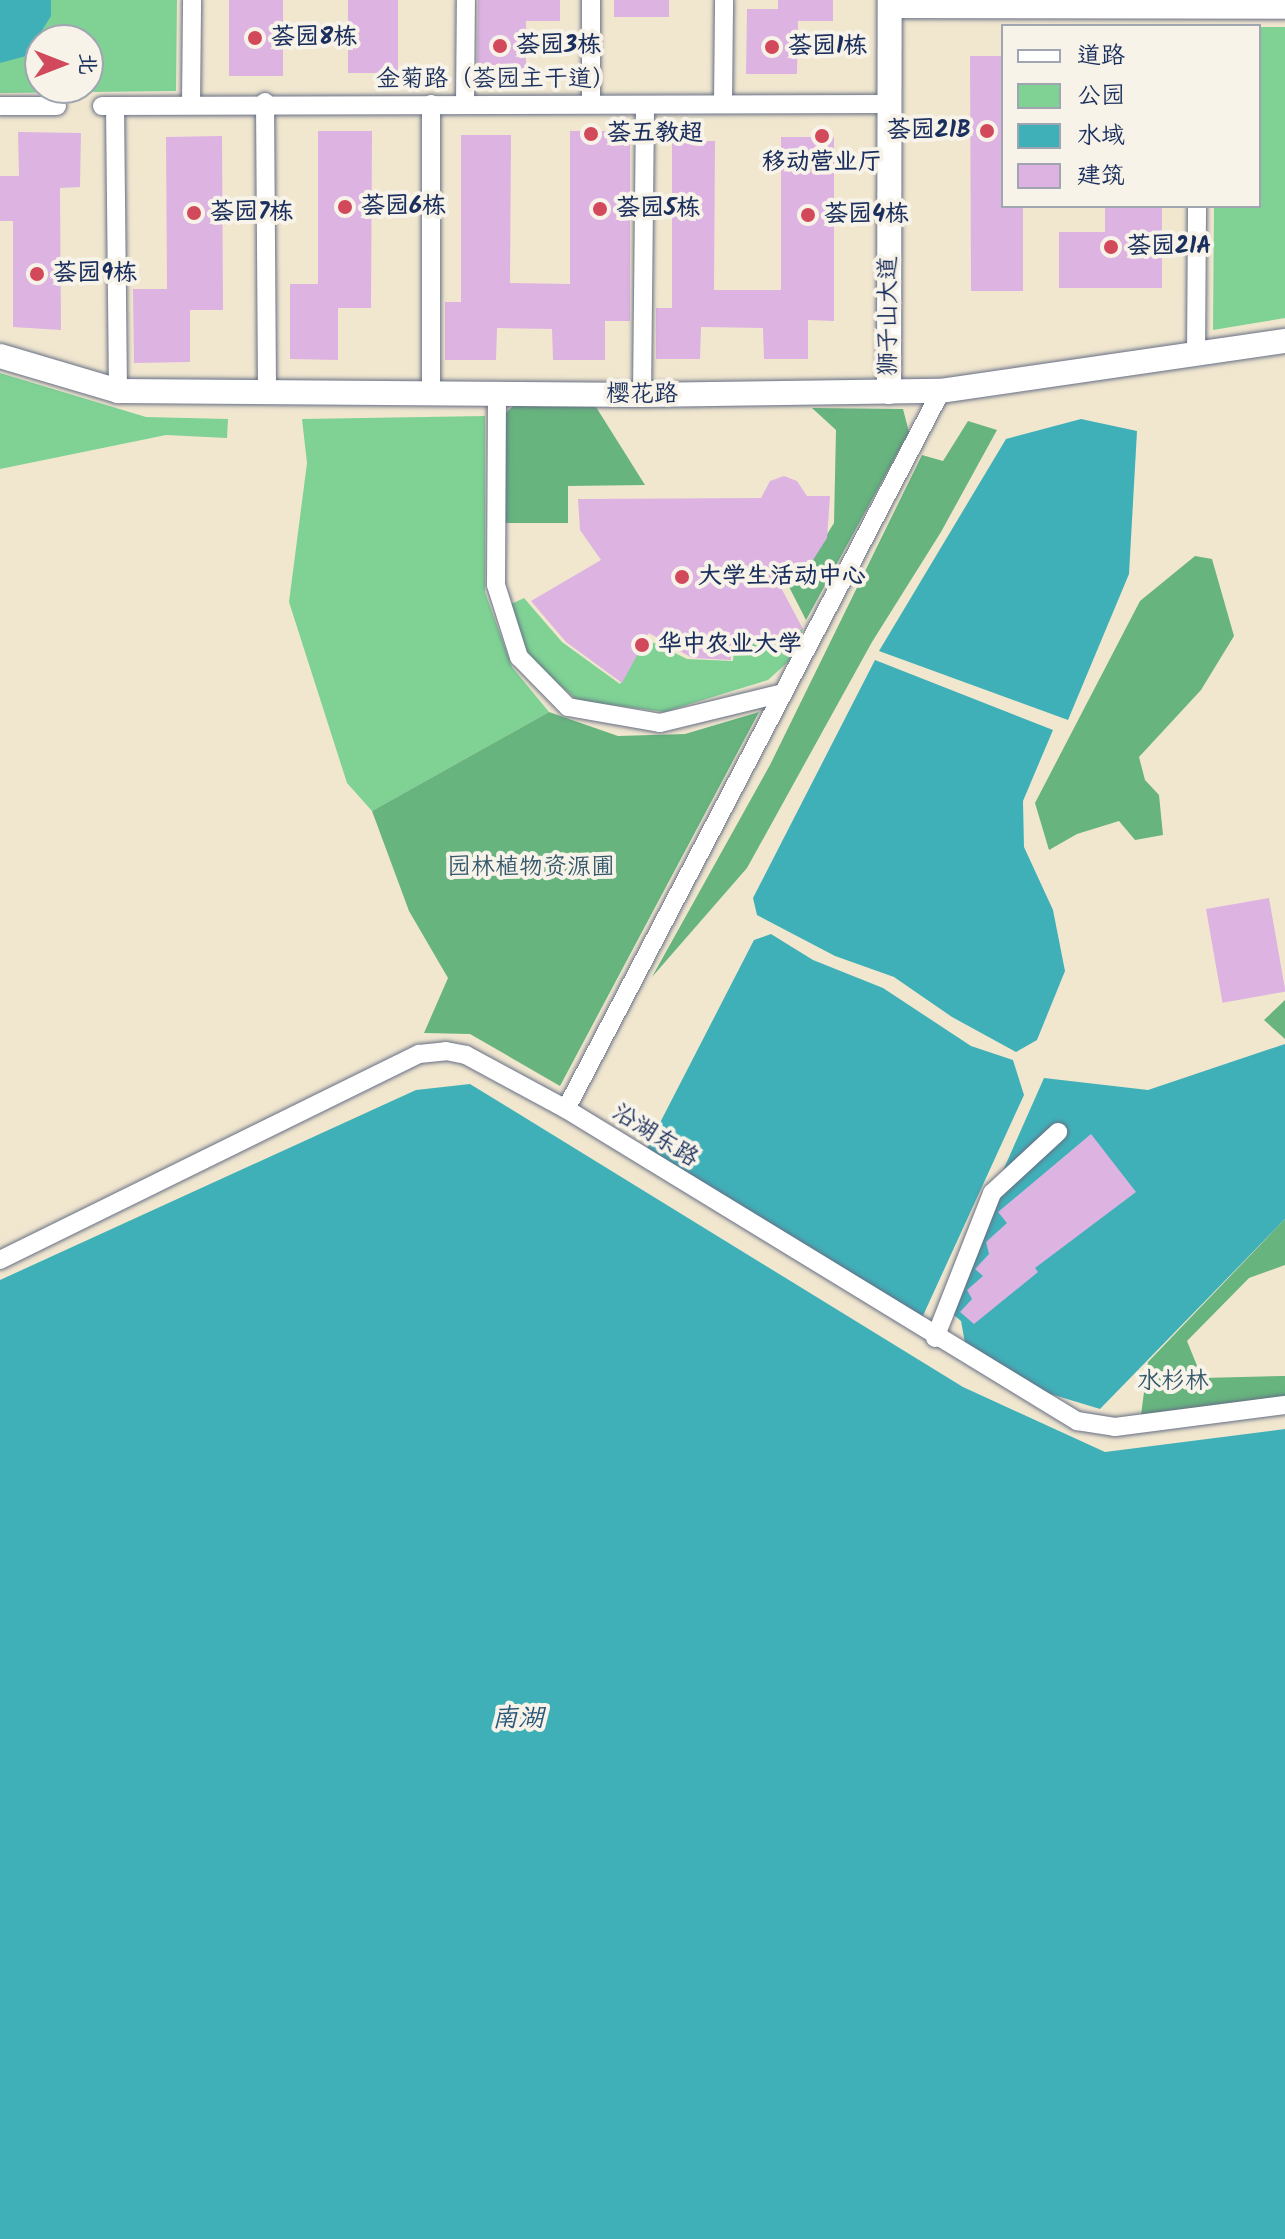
<!DOCTYPE html>
<meta charset="utf-8">
<style>
body{margin:0}
#map{position:relative;width:1285px;height:2239px;overflow:hidden;background:#f1e7cf;font-family:Kalam,"LXGW WenKai TC",sans-serif}
div>[style]{position:absolute}
[style*='--x']{left:calc(var(--x)*1px);top:calc(var(--y)*1px);width:calc(var(--w)*1px);rotate:calc(var(--a)*1deg)}
.green>*{inset:0;background:#7fd294}
.forest>*{inset:0;background:#67b47e}
.water>*{inset:0;background:#40b0b8}
.building>*{inset:0;background:#ddb3e1;transform-origin:0 0}
.roads{filter:drop-shadow(0 0 2px #666f86) drop-shadow(0 0 2px #666f86)}
.minor>*{height:18px;margin:-9px;padding:0 9px;transform-origin:9px;border-radius:9px;background:#fff}
.tertiary>*{height:24px;margin:-12px;padding:0 12px;transform-origin:12px;border-radius:12px;background:#fff}
.dots>*{width:22px;height:22px;translate:-50% -50%;box-sizing:border-box;border:4px solid #f7f3e8;border-radius:50%}
span{translate:-50% -50%;white-space:nowrap;text-align:center;line-height:1.15;-webkit-text-stroke:8px #f7f3e8;paint-order:stroke}
.poi-label{font-size:24px;color:#1b2f5e;font-weight:700}
.left{translate:0 -50%;text-align:left}
.right{translate:-100% -50%;text-align:right}
.street-label{font-size:24px;color:#1b2f5e}
.park-label{font-size:24px;color:#34586c}
.water-label{font-size:26px;color:#265679;font-style:italic}
.legend{position:absolute;left:1001px;top:24px;width:260px;height:184px;box-sizing:border-box;background:#f7f3e8;border:2px solid #9fa5b1;margin:0;padding:10px 14px;list-style:none;font-size:24px;color:#1b2f5e}
.legend li{display:flex;align-items:center;gap:16px;height:40px}
.legend b{width:40px;border:2px solid #9fa5b1}
.north{position:absolute;left:24px;top:24px;width:80px;height:80px;box-sizing:border-box;background:#f7f3e8;border:2px solid #9fa5b1;border-radius:50%;rotate:90deg;font-size:22px;font-weight:700;line-height:32px;text-align:center;color:#1b2f5e}
.north::after{content:'';display:block;margin:auto;width:28px;height:36px;background:#d1495b;clip-path:polygon(50% 0,100% 100%,50% 72%,0 100%)}
</style>
<div id="map">
<div class="green">
<div style="clip-path:polygon(evenodd,0 0,177px 0,176px 91px,0 93px,0 0,40px 40px,88px 40px,88px 88px,40px 88px,40px 40px)"></div>
<div style="clip-path:polygon(1259px 27px,1285px 27px,1285px 318px,1213px 330px,1214px 206px,1259px 206px)"></div>
<div style="clip-path:polygon(0 373px,146px 417px,228px 419px,227px 438px,166px 435px,0 469px)"></div>
<div style="clip-path:polygon(485px 416px,485px 592px,512px 667px,549px 712px,372px 811px,347px 783px,289px 602px,307px 463px,302px 419px)"></div>
<div style="clip-path:polygon(524px 598px,562px 642px,620px 684px,646px 639px,687px 659px,733px 661px,734px 648px,803px 629px,790px 660px,768px 680px,664px 712px,577px 700px,524px 654px,507px 606px)"></div>
</div>
<div class="forest">
<div style="clip-path:polygon(513px 406px,596px 407px,645px 485px,568px 486px,568px 523px,499px 523px,498px 420px)"></div>
<div style="clip-path:polygon(812px 408px,903px 409px,909px 432px,806px 620px,784px 577px,809px 563px,834px 523px,836px 430px)"></div>
<div style="clip-path:polygon(968px 421px,997px 430px,941px 532px,872px 642px,747px 868px,652px 977px,770px 765px,922px 455px,943px 461px)"></div>
<div style="clip-path:polygon(1195px 556px,1212px 559px,1234px 636px,1201px 690px,1139px 757px,1145px 780px,1159px 795px,1163px 835px,1135px 840px,1119px 821px,1077px 834px,1049px 850px,1035px 803px,1140px 601px)"></div>
<div style="clip-path:polygon(549px 712px,618px 736px,685px 734px,759px 712px,560px 1086px,470px 1034px,424px 1033px,448px 978px,409px 911px,372px 811px)"></div>
<div style="clip-path:polygon(1285px 1000px,1285px 1039px,1264px 1020px)"></div>
<div style="clip-path:polygon(1285px 1219px,1285px 1265px,1249px 1278px,1187px 1341px,1202px 1378px,1285px 1376px,1285px 1397px,1141px 1415px,1148px 1362px)"></div>
</div>
<div class="water">
<div style="clip-path:polygon(0 0,51px 0,51px 16px,26px 56px,0 63px)"></div>
<div style="clip-path:polygon(1081px 419px,1137px 431px,1129px 574px,1068px 720px,879px 651px,1006px 439px)"></div>
<div style="clip-path:polygon(875px 660px,1053px 730px,1023px 801px,1024px 847px,1053px 910px,1065px 971px,1037px 1040px,1016px 1052px,952px 1017px,894px 977px,835px 956px,757px 915px,753px 898px)"></div>
<div style="clip-path:polygon(771px 934px,813px 960px,883px 988px,971px 1046px,1013px 1060px,1024px 1095px,921px 1320px,647px 1148px,754px 940px)"></div>
<div style="clip-path:polygon(1285px 1044px,1285px 1219px,1100px 1409px,1044px 1392px,965px 1343px,961px 1321px,943px 1306px,1044px 1078px,1148px 1090px)"></div>
<div style="clip-path:polygon(470px 1084px,963px 1387px,1105px 1452px,1285px 1429px,1285px 2239px,0 2239px,0 1280px,416px 1090px)"></div>
</div>
<div class="building">
<div style="left:229px;top:0;width:54px;height:76px"></div>
<div style="left:348px;top:0;width:50px;height:73px"></div>
<div style="clip-path:polygon(478px 0,560px 0,560px 21px,526px 21px,526px 72px,477px 72px)"></div>
<div style="left:614px;top:0;width:55px;height:17px"></div>
<div style="clip-path:polygon(778px 0,833px 0,833px 21px,798px 21px,797px 74px,746px 74px,747px 9px,778px 9px)"></div>
<div style="clip-path:polygon(970px 56px,1003px 56px,1003px 206px,1023px 206px,1023px 291px,971px 291px)"></div>
<div style="clip-path:polygon(318px 131px,372px 131px,371px 308px,338px 308px,338px 360px,290px 359px,290px 284px,318px 284px)"></div>
<div style="clip-path:polygon(570px 131px,630px 131px,630px 321px,605px 321px,605px 360px,553px 360px,552px 329px,497px 328px,496px 360px,445px 360px,445px 302px,461px 302px,461px 135px,511px 135px,510px 283px,570px 284px)"></div>
<div style="clip-path:polygon(18px 132px,81px 133px,80px 187px,60px 188px,61px 330px,13px 327px,13px 221px,0 221px,0 176px,19px 176px)"></div>
<div style="clip-path:polygon(222px 136px,223px 310px,190px 310px,190px 362px,134px 363px,133px 289px,167px 289px,166px 137px)"></div>
<div style="clip-path:polygon(781px 137px,834px 137px,834px 321px,808px 320px,808px 359px,764px 359px,763px 328px,701px 327px,700px 359px,656px 359px,656px 308px,672px 308px,672px 141px,715px 141px,714px 290px,781px 290px)"></div>
<div style="clip-path:polygon(1105px 206px,1162px 206px,1162px 288px,1059px 288px,1059px 232px,1105px 232px)"></div>
<div style="clip-path:polygon(784px 476px,797px 481px,807px 496px,830px 496px,827px 538px,806px 571px,779px 584px,803px 629px,731px 650px,731px 660px,692px 658px,649px 633px,622px 683px,566px 642px,531px 601px,601px 560px,580px 530px,578px 499px,761px 498px,770px 481px)"></div>
<div style="left:1269px;top:898px;width:95px;height:64px;rotate:80deg"></div>
<div style="clip-path:polygon(1091px 1134px,1136px 1192px,1035px 1268px,1038px 1272px,974px 1324px,960px 1312px,972px 1299px,967px 1290px,983px 1276px,975px 1269px,989px 1254px,986px 1242px,1007px 1223px,998px 1212px)"></div>
</div>
<div class="roads">
<div class="minor">
<div style="--x:265;--y:102;--w:293;--a:89.6"></div>
<div style="--x:723;--y:103;--w:103;--a:-89.4"></div>
<div style="--x:191;--y:104;--w:104;--a:-89.4"></div>
<div style="--x:431;--y:104;--w:291;--a:90"></div>
<div style="--x:591;--y:104;--w:104;--a:-90"></div>
<div style="--x:465;--y:105;--w:105;--a:-89.5"></div>
<div style="--x:0;--y:106;--w:57;--a:0"></div>
<div style="--x:102;--y:106;--w:788;--a:-0.15"></div>
<div style="--x:115;--y:106;--w:285;--a:89.4"></div>
<div style="--x:1196;--y:355;--w:149;--a:-89.6"></div>
<div style="--x:497;--y:395;--w:190;--a:90.3"></div>
<div style="--x:496;--y:585;--w:76;--a:72.3"></div>
<div style="--x:519;--y:657;--w:70;--a:45.6"></div>
<div style="--x:568;--y:707;--w:93;--a:9.9"></div>
<div style="--x:660;--y:723;--w:127;--a:-13.7"></div>
<div style="--x:642;--y:395;--w:290;--a:-89.4"></div>
<div style="--x:566;--y:1109;--w:810;--a:-62.42"></div>
<div style="--x:0;--y:1260;--w:467;--a:-26.2"></div>
<div style="--x:419;--y:1054;--w:27;--a:-6"></div>
<div style="--x:446;--y:1051;--w:20;--a:11"></div>
<div style="--x:466;--y:1055;--w:114;--a:28.4"></div>
<div style="--x:566;--y:1109;--w:599;--a:31.41"></div>
<div style="--x:1077;--y:1421;--w:38;--a:9"></div>
<div style="--x:1115;--y:1427;--w:171;--a:-7.4"></div>
<div style="--x:935;--y:1338;--w:156;--a:-68.5"></div>
<div style="--x:992;--y:1193;--w:90;--a:-42.7"></div>
</div>
<div class="tertiary">
<div style="--x:890;--y:6;--w:395;--a:0.1"></div>
<div style="--x:0;--y:356;--w:123;--a:16.5"></div>
<div style="--x:118;--y:391;--w:524;--a:0.44"></div>
<div style="--x:642;--y:395;--w:299;--a:-0.8"></div>
<div style="--x:941;--y:391;--w:348;--a:-8.3"></div>
<div style="--x:889;--y:392;--w:392;--a:-89.9"></div>
</div>
</div>
<div class="dots">
<div style="left:255px;top:38px;background:#d1495b"></div>
<div style="left:500px;top:46px;background:#d1495b"></div>
<div style="left:772px;top:47px;background:#d1495b"></div>
<div style="left:987px;top:131px;background:#d1495b"></div>
<div style="left:591px;top:134px;background:#d1495b"></div>
<div style="left:822px;top:136px;background:#d1495b"></div>
<div style="left:345px;top:207px;background:#d1495b"></div>
<div style="left:600px;top:209px;background:#d1495b"></div>
<div style="left:194px;top:213px;background:#d1495b"></div>
<div style="left:808px;top:215px;background:#d1495b"></div>
<div style="left:1111px;top:247px;background:#d1495b"></div>
<div style="left:37px;top:274px;background:#d1495b"></div>
<div style="left:682px;top:577px;background:#d1495b"></div>
<div style="left:642px;top:645px;background:#d1495b"></div>
</div>
<div class="poi-label">
<span class="left" style="left:271px;top:38px">荟园8栋</span>
<span class="left" style="left:516px;top:46px">荟园3栋</span>
<span class="left" style="left:788px;top:47px">荟园1栋</span>
<span class="right" style="left:971px;top:131px">荟园21B</span>
<span class="left" style="left:607px;top:134px">荟五教超</span>
<span style="left:822px;top:163px">移动营业厅</span>
<span class="left" style="left:361px;top:207px">荟园6栋</span>
<span class="left" style="left:616px;top:209px">荟园5栋</span>
<span class="left" style="left:210px;top:213px">荟园7栋</span>
<span class="left" style="left:824px;top:215px">荟园4栋</span>
<span class="left" style="left:1127px;top:247px">荟园21A</span>
<span class="left" style="left:53px;top:274px">荟园9栋</span>
<span class="left" style="left:698px;top:577px">大学生活动中心</span>
<span class="left" style="left:658px;top:645px">华中农业大学</span>
</div>
<div class="street-label">
<span style="left:496px;top:80px">金菊路（荟园主干道）</span>
<span style="left:889px;top:316px;rotate:-90deg">狮子山大道</span>
<span style="left:642px;top:395px">樱花路</span>
<span style="left:655px;top:1136px;rotate:32deg">沿湖东路</span>
</div>
<div class="park-label">
<span style="left:531px;top:868px">园林植物资源圃</span>
<span style="left:1173px;top:1382px">水杉林</span>
</div>
<div class="water-label">
<span style="left:518px;top:1720px">南湖</span>
</div>
<ul class="legend">
<li><b style="height:10px;background:#fff"></b>道路</li>
<li><b style="height:22px;background:#7fd294"></b>公园</li>
<li><b style="height:22px;background:#40b0b8"></b>水域</li>
<li><b style="height:22px;background:#ddb3e1"></b>建筑</li>
</ul>
<div class="north">北</div>
</div>
